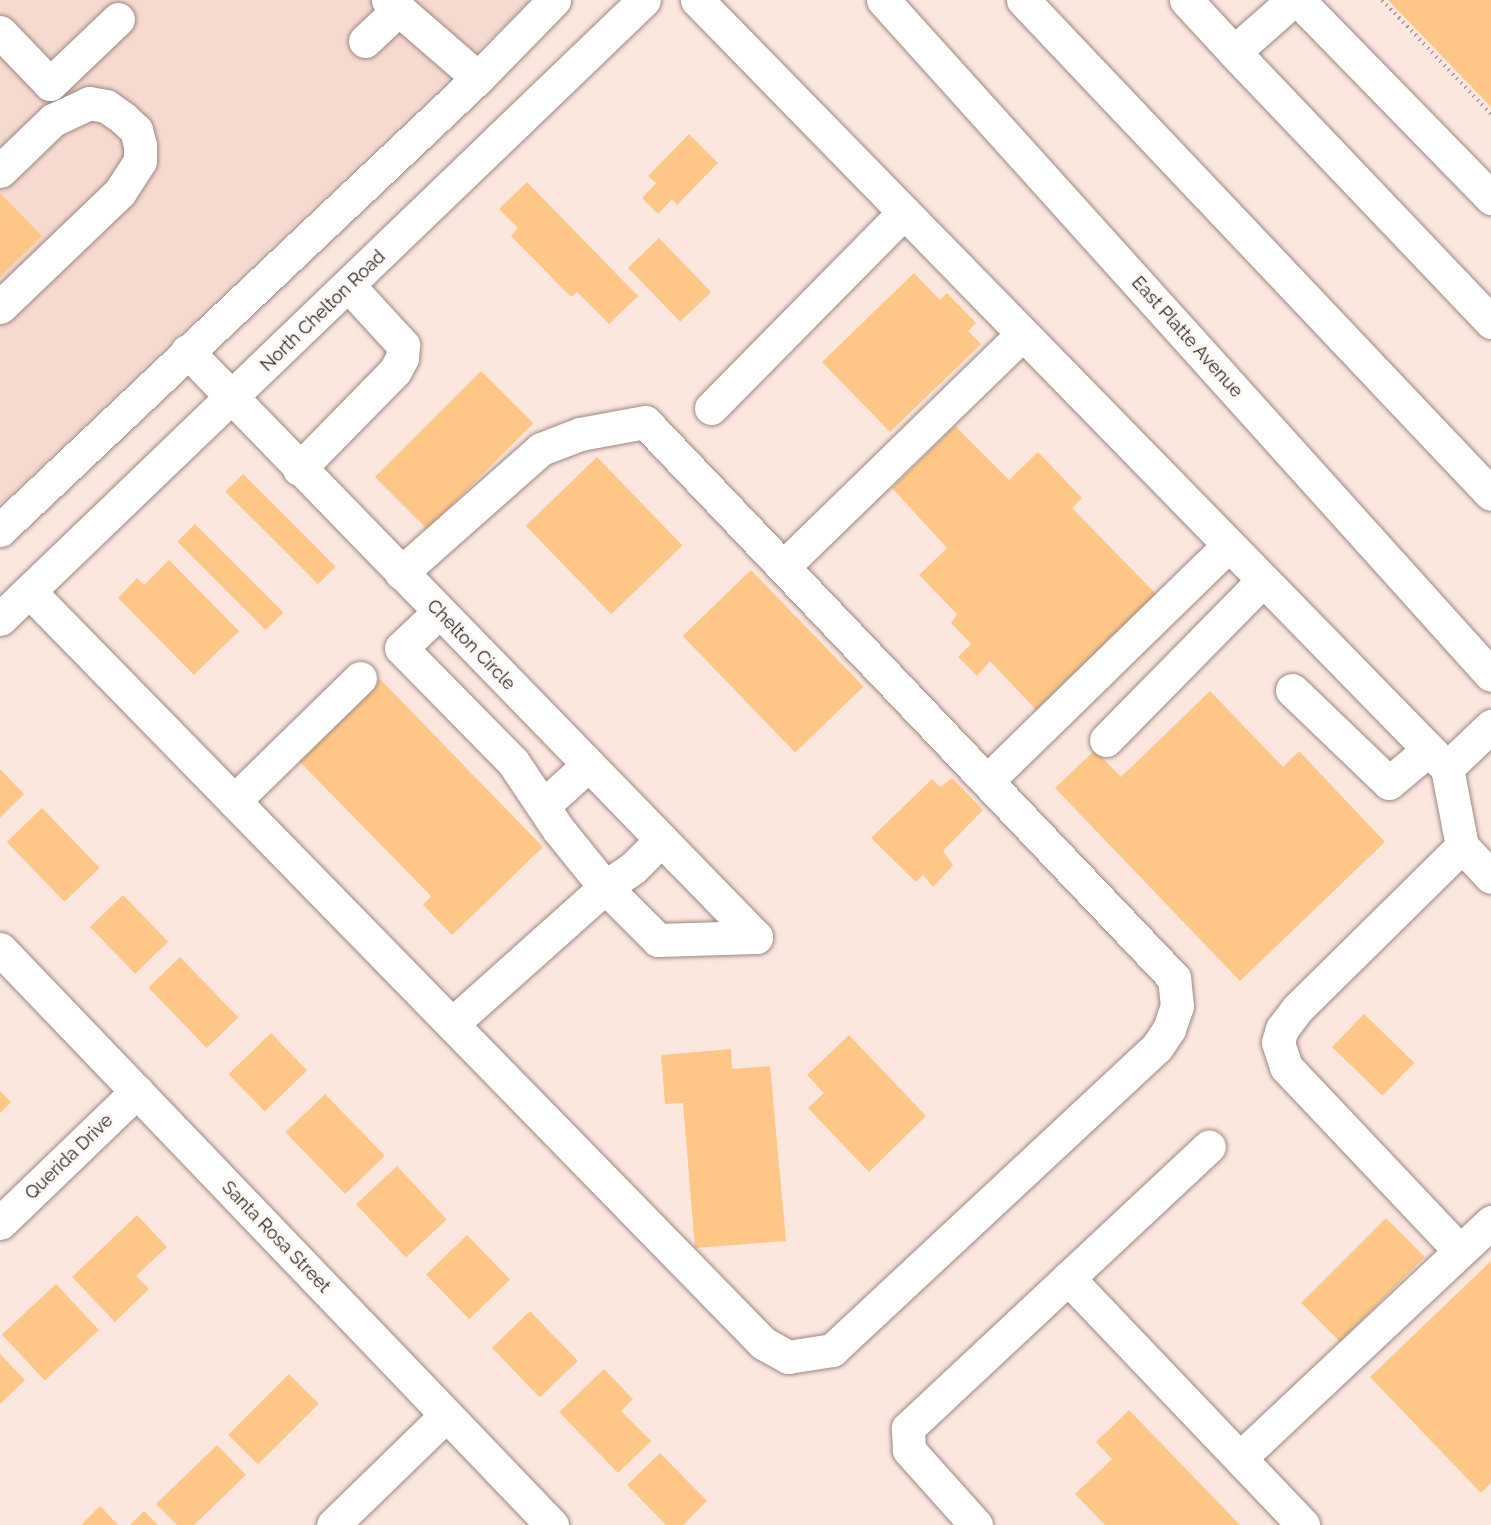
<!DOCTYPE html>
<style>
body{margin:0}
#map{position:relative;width:1491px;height:1525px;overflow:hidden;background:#fce7df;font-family:Raleway,sans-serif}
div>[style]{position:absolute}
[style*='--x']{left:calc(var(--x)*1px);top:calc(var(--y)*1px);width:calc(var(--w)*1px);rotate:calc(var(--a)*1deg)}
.built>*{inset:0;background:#f7dacf}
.building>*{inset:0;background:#ffc787;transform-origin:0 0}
.path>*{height:4px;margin-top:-2px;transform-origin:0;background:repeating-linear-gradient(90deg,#a99993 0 1.5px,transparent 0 6px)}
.roads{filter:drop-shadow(0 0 2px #9b8881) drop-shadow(0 0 2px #9b8881)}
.minor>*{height:33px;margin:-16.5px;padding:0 16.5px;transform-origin:16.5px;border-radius:16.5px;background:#fff}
.major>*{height:33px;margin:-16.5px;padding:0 16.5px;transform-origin:16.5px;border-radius:16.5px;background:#fff}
span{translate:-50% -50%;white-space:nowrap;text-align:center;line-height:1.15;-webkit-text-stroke:5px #fcf8f6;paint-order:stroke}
.street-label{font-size:18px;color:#2e2623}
</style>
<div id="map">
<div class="built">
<div style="clip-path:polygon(0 0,531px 0,0 504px)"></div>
</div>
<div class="building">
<div style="clip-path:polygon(1388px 0,1491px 0,1491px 107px)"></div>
<div style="clip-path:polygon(689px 134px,718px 163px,677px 205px,672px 199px,658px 214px,642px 198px,656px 183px,648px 176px)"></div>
<div style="clip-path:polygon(527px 182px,638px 296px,609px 324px,577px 292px,571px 297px,511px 236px,518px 228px,499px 209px)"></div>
<div style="clip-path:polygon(0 193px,42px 236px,0 277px)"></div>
<div style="left:659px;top:238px;width:75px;height:43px;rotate:46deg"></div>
<div style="clip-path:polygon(914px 273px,940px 300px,947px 293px,976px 323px,968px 331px,981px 344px,890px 432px,822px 362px)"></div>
<div style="left:481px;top:371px;width:74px;height:150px;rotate:45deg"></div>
<div style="clip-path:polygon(955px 426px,1009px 480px,1038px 452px,1082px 498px,1072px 508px,1158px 596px,1039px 713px,990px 661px,977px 676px,958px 657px,971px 644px,951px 623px,957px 614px,919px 575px,947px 548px,892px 488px)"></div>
<div style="left:597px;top:457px;width:123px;height:99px;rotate:46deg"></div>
<div style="left:243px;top:474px;width:131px;height:25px;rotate:45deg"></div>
<div style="left:195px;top:524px;width:125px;height:25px;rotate:45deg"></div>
<div style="clip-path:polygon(169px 560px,239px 631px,194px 675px,118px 598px,137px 578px,144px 585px)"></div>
<div style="left:751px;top:570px;width:162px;height:95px;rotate:46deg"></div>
<div style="clip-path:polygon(380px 679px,543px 847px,452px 935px,423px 905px,431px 896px,297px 759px)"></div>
<div style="clip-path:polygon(1210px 691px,1283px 767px,1299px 751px,1385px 842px,1240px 981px,1055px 788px,1095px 750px,1121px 777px)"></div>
<div style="clip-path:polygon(0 769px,24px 794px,0 818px)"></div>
<div style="clip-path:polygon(952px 778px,983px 810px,943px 851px,953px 865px,933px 887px,923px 875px,916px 882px,871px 838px,932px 779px,940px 787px)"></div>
<div style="left:42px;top:808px;width:83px;height:49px;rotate:46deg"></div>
<div style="left:123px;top:895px;width:65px;height:46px;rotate:46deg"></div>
<div style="left:180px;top:957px;width:84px;height:44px;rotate:46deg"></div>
<div style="left:1364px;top:1014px;width:70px;height:46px;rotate:44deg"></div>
<div style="left:271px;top:1033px;width:52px;height:59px;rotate:46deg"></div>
<div style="clip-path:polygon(849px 1035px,926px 1116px,869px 1172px,808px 1108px,824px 1093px,807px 1075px)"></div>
<div style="clip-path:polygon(731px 1049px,732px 1069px,770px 1066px,786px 1241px,695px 1248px,683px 1103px,665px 1104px,661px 1055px)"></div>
<div style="clip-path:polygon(0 1091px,11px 1102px,0 1113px)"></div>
<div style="left:325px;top:1094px;width:86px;height:55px;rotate:46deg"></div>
<div style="left:397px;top:1166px;width:73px;height:56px;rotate:47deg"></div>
<div style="clip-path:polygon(137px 1215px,167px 1247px,136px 1276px,149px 1289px,115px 1322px,72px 1277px)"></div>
<div style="left:1386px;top:1218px;width:55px;height:120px;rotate:45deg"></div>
<div style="left:467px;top:1235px;width:62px;height:57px;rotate:46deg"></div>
<div style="clip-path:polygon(1491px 1261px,1491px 1483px,1481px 1493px,1370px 1377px)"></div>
<div style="left:56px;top:1284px;width:63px;height:74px;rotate:47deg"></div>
<div style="left:530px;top:1311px;width:69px;height:53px;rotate:46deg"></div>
<div style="clip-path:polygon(0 1354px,25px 1380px,0 1404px)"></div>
<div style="clip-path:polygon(604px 1369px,633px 1399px,621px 1411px,651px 1441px,618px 1473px,559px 1412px)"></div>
<div style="left:289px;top:1374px;width:42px;height:86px;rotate:45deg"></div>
<div style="clip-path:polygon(1129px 1410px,1240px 1525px,1105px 1525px,1075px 1494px,1112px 1459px,1096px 1442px)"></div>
<div style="clip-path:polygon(217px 1445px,246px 1475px,194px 1525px,177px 1525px,156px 1504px)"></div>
<div style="clip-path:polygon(660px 1453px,707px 1501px,683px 1525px,666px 1525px,627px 1485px)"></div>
<div style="clip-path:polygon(100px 1506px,118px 1525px,81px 1525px)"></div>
<div style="clip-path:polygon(144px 1511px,158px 1525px,130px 1525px)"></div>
</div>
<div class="path">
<div style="--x:1382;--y:0;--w:158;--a:46.3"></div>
</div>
<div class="roads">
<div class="minor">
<div style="--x:388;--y:0;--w:119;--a:40.9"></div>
<div style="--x:697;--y:0;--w:1073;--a:45.68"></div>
<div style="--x:1447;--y:768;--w:61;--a:-43.7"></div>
<div style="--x:1186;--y:0;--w:71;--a:47.3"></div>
<div style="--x:1234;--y:52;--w:79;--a:-41.4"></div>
<div style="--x:1298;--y:0;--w:277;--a:45.7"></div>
<div style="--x:0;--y:32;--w:72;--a:46.1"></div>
<div style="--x:50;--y:84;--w:94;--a:-43.7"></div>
<div style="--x:365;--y:41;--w:47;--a:-43.3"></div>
<div style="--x:1234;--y:52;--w:373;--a:46.4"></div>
<div style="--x:0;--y:171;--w:74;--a:-43.9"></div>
<div style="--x:53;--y:120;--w:40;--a:-25"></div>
<div style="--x:89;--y:103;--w:17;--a:10"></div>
<div style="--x:106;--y:106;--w:21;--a:35"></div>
<div style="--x:123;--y:118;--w:18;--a:43"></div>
<div style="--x:136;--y:130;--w:16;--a:75"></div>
<div style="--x:140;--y:145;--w:16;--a:90"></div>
<div style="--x:140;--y:161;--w:37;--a:123"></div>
<div style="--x:120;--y:192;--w:166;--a:136.2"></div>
<div style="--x:187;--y:351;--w:817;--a:45.84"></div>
<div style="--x:711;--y:408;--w:275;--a:-45.4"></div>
<div style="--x:299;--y:469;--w:137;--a:-45.6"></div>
<div style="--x:395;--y:371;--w:15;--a:-62"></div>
<div style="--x:402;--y:358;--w:13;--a:-86"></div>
<div style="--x:403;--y:345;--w:80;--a:-132.5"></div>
<div style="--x:783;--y:567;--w:334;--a:-44.2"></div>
<div style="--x:29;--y:591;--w:1051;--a:45.69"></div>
<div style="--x:763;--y:1343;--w:29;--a:29"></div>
<div style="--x:788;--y:1357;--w:45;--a:-9"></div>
<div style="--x:832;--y:1350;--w:444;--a:-43"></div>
<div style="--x:1157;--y:1047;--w:22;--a:-56"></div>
<div style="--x:1169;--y:1029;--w:24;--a:-71"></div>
<div style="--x:1177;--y:1006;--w:28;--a:-96"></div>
<div style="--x:1174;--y:978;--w:767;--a:-133.57"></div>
<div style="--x:645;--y:422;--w:66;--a:169.5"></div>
<div style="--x:580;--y:434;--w:42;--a:159"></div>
<div style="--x:541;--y:449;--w:187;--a:138.5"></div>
<div style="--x:439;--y:612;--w:52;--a:136.5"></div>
<div style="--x:401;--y:648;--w:160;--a:45.5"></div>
<div style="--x:513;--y:762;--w:81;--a:56.1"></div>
<div style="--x:558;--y:829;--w:75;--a:51"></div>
<div style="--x:605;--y:887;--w:34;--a:-34"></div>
<div style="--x:633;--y:868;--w:40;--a:-45"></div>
<div style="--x:1292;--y:690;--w:134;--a:43.8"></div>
<div style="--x:1389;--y:783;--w:51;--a:-40.2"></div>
<div style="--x:1106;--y:740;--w:224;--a:-45.5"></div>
<div style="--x:1447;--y:768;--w:79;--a:79.1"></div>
<div style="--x:1462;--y:846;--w:42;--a:46.9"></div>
<div style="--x:987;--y:781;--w:338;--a:-44.3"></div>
<div style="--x:234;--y:801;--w:176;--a:-44.3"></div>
<div style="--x:543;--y:806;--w:61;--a:-42.3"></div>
<div style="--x:0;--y:949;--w:798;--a:46.22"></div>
<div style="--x:452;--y:1024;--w:205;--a:-41.8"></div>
<div style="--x:605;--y:887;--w:75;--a:45"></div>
<div style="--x:658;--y:940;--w:98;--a:-1.8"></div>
<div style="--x:0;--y:1223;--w:190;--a:-43.9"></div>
<div style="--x:1460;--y:1251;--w:253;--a:-133.4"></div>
<div style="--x:1286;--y:1067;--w:26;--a:-108"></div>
<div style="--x:1278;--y:1042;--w:14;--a:-73"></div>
<div style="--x:1282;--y:1029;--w:26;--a:-53"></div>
<div style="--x:1298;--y:1008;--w:231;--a:-44.6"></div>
<div style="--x:1068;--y:1278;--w:341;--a:46.4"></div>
<div style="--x:1240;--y:1458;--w:345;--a:-43.2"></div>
<div style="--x:333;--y:1525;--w:158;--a:-44.2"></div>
<div style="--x:976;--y:1525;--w:101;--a:-131.8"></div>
<div style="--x:909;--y:1450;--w:22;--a:-93"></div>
<div style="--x:908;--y:1428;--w:412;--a:-43.1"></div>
</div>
<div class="major">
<div style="--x:883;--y:0;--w:908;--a:47.99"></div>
<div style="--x:1023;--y:0;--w:680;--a:46.55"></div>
<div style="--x:0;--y:530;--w:658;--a:-43.4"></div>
<div style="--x:478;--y:78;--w:109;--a:-45.7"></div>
<div style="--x:0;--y:619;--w:893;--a:-43.87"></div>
</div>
</div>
<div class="street-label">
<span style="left:323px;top:311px;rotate:-44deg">North Chelton Road</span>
<span style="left:1187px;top:337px;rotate:48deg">East Platte Avenue</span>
<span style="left:471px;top:645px;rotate:46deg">Chelton Circle</span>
<span style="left:69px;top:1157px;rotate:-44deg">Querida Drive</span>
<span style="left:276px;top:1237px;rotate:46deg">Santa Rosa Street</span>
</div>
</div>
